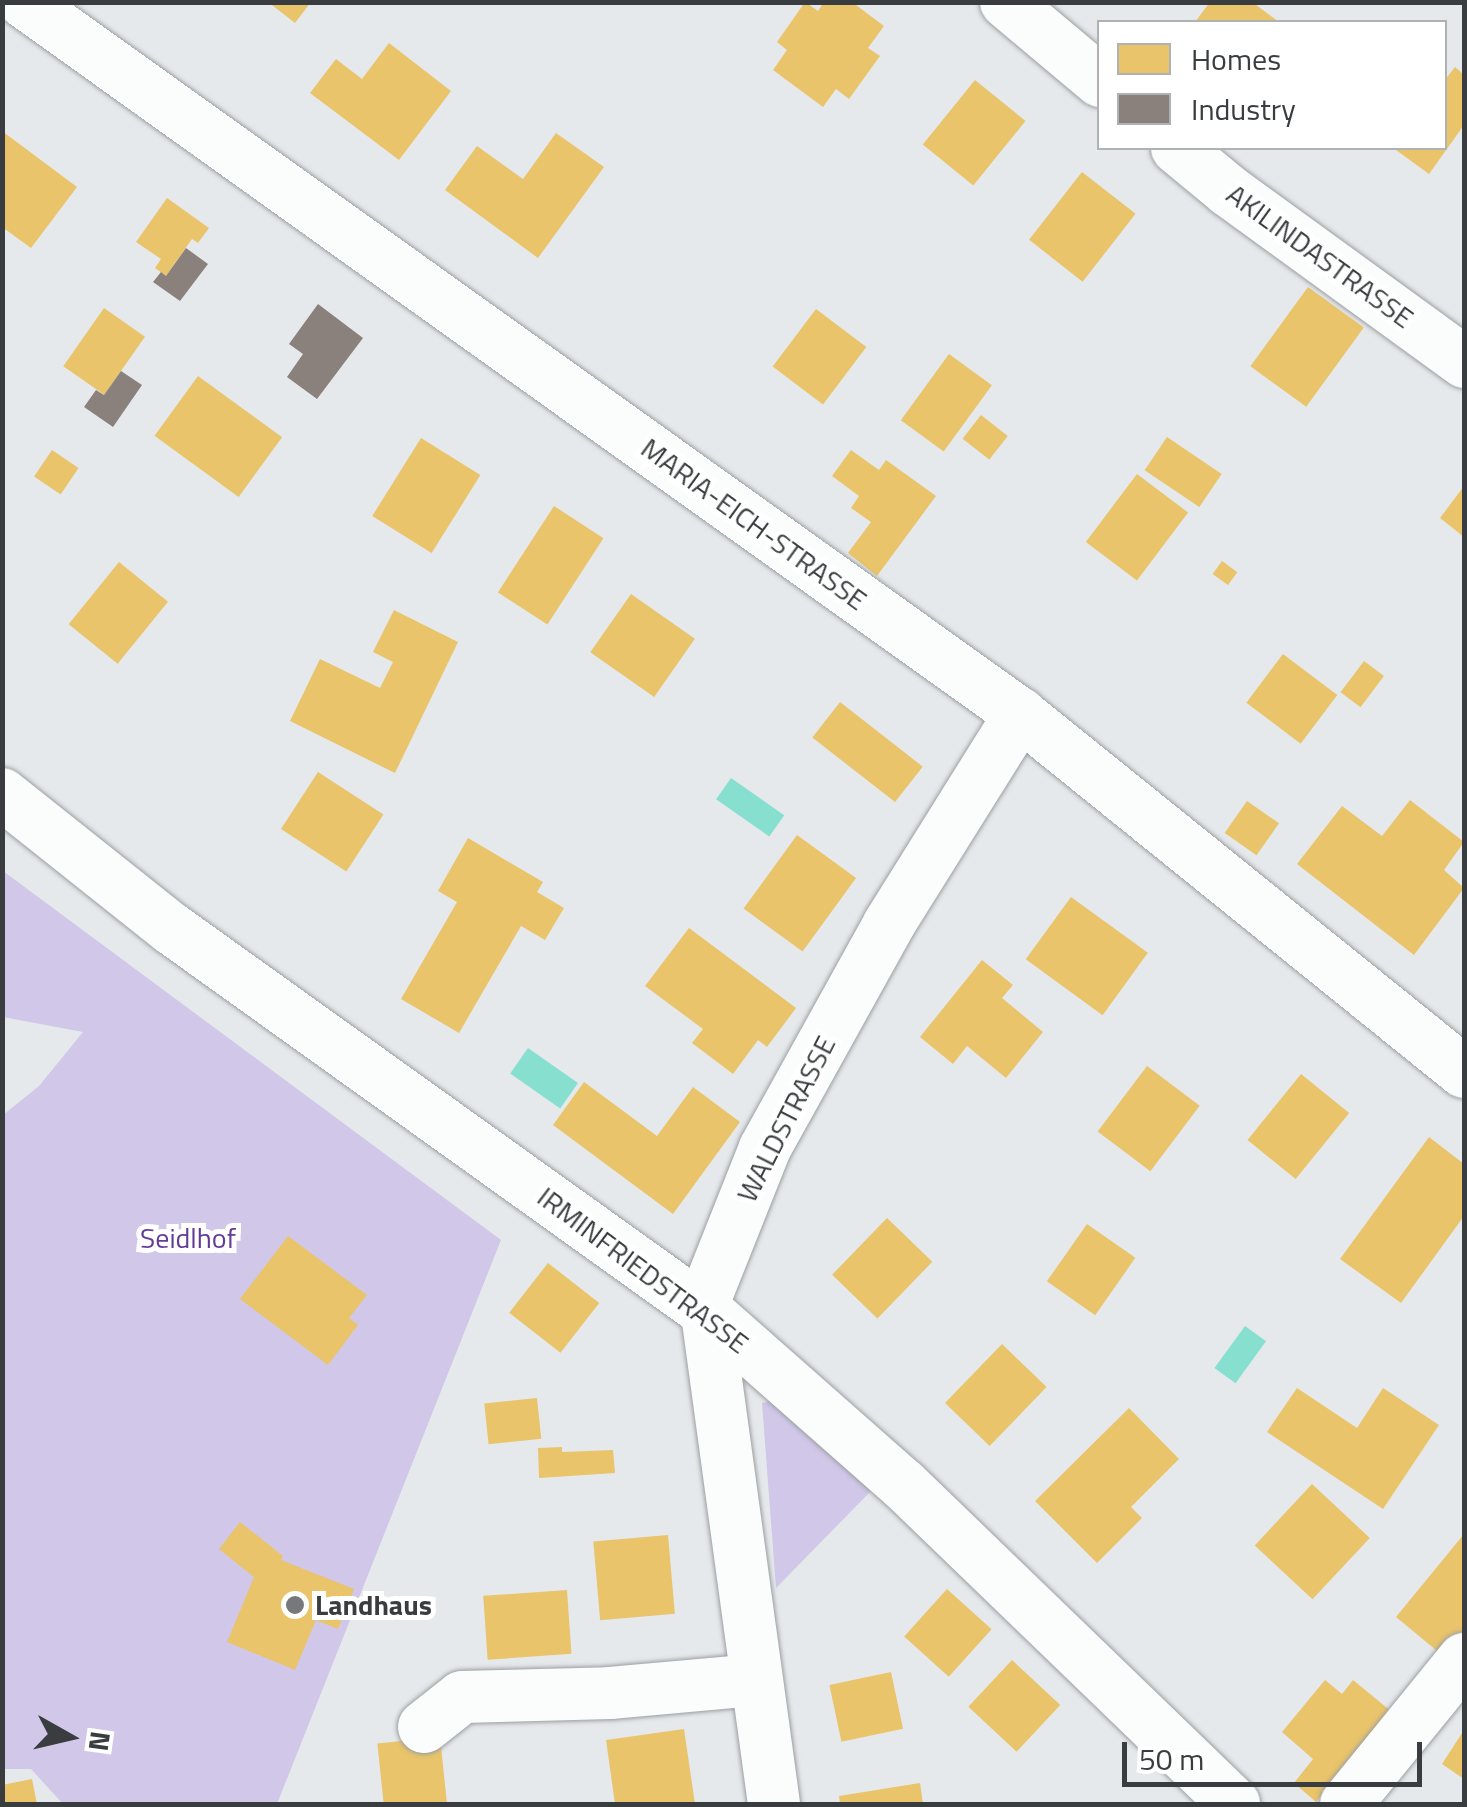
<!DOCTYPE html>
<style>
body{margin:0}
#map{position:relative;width:1467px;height:1807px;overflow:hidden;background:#e5e9ec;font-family:"Titillium Web",sans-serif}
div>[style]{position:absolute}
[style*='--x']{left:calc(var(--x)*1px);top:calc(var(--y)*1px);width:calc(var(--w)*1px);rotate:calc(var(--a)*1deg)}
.green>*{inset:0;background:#d0c7e9}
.water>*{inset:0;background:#87dfcf;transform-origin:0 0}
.homes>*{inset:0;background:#e9c46a;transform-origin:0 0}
.industry>*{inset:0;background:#8a817c}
.roads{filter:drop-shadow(0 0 2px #9c9fa1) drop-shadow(0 0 2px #9c9fa1)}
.minor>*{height:52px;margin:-26px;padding:0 26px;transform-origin:26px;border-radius:26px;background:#fbfcfc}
.dots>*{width:28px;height:28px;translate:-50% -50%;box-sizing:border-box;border:5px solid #fff;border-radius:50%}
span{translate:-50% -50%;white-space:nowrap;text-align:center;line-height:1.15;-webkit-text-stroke:10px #fff;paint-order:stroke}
.street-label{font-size:28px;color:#3a3d3f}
.park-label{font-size:28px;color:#623b99}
.poi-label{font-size:28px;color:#3a3d3f;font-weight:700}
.left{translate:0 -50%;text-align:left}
.frame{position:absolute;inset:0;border:5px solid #3a3d3f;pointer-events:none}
.legend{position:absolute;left:1097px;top:20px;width:350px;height:130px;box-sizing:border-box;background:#fff;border:2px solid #b0b1b2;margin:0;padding:12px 18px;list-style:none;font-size:30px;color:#3a3d3f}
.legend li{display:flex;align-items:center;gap:20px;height:50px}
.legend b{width:50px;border:2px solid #b0b1b2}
.north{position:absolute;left:20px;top:1687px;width:100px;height:100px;-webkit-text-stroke:8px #fff;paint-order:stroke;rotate:98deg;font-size:28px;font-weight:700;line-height:40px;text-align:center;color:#3a3d3f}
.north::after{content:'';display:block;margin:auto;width:35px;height:45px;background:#3a3d3f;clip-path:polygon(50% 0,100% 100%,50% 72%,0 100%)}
.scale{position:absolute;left:1122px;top:1742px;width:300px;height:45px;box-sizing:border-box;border:5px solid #3a3d3f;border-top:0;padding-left:12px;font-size:30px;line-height:35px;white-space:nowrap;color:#3a3d3f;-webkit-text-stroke:8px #fff;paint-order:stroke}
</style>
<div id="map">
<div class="green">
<div style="clip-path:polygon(3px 871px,501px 1240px,277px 1804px,63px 1804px,31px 1769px,3px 1769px,3px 1115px,39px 1086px,83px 1032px,3px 1017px)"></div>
<div style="clip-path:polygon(775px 1400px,871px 1491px,776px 1588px,762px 1403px)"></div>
</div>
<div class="water">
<div style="left:731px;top:778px;width:65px;height:26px;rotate:35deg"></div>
<div style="left:528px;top:1048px;width:61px;height:31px;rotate:35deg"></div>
<div style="left:1245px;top:1326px;width:26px;height:52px;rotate:36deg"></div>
</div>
<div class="homes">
<div style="clip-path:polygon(268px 2px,311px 2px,295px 23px)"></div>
<div style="clip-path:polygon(805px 2px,818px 11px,824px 2px,852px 2px,884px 26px,868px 48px,880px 56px,849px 99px,836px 89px,823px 107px,773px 70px,787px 50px,777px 42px)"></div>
<div style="clip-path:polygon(1210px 2px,1252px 2px,1279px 22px,1195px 22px)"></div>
<div style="clip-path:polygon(389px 43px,451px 91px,399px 160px,310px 93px,336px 59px,362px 79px)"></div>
<div style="clip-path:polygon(1455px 67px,1464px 75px,1464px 125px,1429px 174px,1396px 150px,1444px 148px,1444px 81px)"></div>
<div style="left:975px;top:80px;width:65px;height:83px;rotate:39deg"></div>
<div style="clip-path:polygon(2px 131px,77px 187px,31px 248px,2px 227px)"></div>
<div style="clip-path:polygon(556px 133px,604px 167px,538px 258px,445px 190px,477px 146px,523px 179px)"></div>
<div style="left:1082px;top:172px;width:68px;height:86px;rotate:38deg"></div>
<div style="clip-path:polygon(167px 198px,209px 228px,198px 243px,192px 239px,166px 276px,155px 268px,161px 259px,136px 242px)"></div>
<div style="left:1308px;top:287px;width:69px;height:98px;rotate:36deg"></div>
<div style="left:104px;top:308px;width:50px;height:71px;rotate:35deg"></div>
<div style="left:816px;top:309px;width:63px;height:72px;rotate:37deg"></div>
<div style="left:949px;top:354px;width:53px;height:82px;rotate:36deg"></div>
<div style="left:198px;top:376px;width:104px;height:74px;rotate:36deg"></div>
<div style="left:981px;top:415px;width:34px;height:30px;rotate:38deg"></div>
<div style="left:1167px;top:437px;width:66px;height:40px;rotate:34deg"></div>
<div style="left:421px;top:438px;width:70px;height:92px;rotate:32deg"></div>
<div style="left:52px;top:450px;width:32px;height:32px;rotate:34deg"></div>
<div style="clip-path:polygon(851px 450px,879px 470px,886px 460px,936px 496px,877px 576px,848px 553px,871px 522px,851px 508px,859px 496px,832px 476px)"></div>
<div style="left:1137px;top:474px;width:64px;height:85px;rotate:37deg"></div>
<div style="clip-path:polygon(1464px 486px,1464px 537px,1440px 518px)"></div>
<div style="left:554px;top:506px;width:59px;height:103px;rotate:33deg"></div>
<div style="left:1222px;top:561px;width:19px;height:16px;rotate:36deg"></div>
<div style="left:119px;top:562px;width:63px;height:80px;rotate:39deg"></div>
<div style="left:631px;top:594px;width:78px;height:71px;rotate:35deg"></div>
<div style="clip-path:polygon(394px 610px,458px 642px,395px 773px,290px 721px,320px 659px,380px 688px,393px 662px,373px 652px)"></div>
<div style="left:1283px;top:654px;width:68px;height:61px;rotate:37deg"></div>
<div style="left:1364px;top:661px;width:25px;height:39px;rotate:37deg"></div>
<div style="left:840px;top:702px;width:105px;height:45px;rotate:38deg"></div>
<div style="left:318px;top:772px;width:78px;height:68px;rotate:33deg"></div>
<div style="clip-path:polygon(1410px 800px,1464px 842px,1444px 870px,1464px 888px,1414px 955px,1297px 864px,1342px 806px,1382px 836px)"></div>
<div style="left:1247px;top:801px;width:39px;height:39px;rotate:35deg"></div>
<div style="left:797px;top:835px;width:73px;height:91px;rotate:36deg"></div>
<div style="clip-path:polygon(468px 838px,543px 882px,537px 892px,564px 908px,545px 940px,521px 926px,459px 1033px,401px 999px,457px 902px,438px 891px)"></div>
<div style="left:1071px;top:897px;width:95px;height:77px;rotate:36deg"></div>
<div style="clip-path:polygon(689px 928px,796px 1008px,767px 1047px,758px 1040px,733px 1074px,692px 1043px,703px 1029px,645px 986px)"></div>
<div style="clip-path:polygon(982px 960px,1013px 985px,1002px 998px,1043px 1032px,1006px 1078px,967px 1046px,953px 1064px,920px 1037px)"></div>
<div style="left:1147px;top:1066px;width:66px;height:82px;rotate:37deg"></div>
<div style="left:1301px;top:1074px;width:62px;height:85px;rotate:39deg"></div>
<div style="clip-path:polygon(584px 1082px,657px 1136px,693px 1087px,740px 1122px,673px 1214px,553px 1125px)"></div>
<div style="clip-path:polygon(1429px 1137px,1464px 1164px,1464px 1216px,1401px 1303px,1340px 1259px)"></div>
<div style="left:887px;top:1218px;width:63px;height:79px;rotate:44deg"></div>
<div style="left:1087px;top:1224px;width:59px;height:70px;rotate:35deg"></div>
<div style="clip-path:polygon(288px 1236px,367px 1295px,349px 1318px,358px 1325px,328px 1365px,240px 1299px)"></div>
<div style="left:548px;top:1263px;width:65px;height:63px;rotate:38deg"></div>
<div style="left:1002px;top:1344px;width:62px;height:82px;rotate:44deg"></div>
<div style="clip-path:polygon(1297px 1388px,1357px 1428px,1383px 1388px,1439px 1425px,1383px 1509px,1267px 1432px)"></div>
<div style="left:537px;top:1398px;width:41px;height:53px;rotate:84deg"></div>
<div style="clip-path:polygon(1129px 1408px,1179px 1459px,1131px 1507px,1142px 1518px,1097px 1563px,1035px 1501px)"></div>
<div style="clip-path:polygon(562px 1447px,562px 1452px,613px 1450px,615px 1473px,539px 1478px,538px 1448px)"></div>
<div style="left:1312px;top:1484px;width:79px;height:84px;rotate:43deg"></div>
<div style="clip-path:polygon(240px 1522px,283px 1556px,281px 1560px,354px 1589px,338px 1629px,316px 1620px,295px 1670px,227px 1642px,254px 1577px,219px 1549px)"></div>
<div style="clip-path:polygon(1464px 1534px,1464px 1640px,1448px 1660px,1396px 1617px)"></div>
<div style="left:668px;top:1535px;width:79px;height:75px;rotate:85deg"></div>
<div style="left:947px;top:1589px;width:60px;height:64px;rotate:42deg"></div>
<div style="left:567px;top:1590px;width:64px;height:84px;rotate:86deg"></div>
<div style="left:1012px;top:1660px;width:66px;height:64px;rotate:43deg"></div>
<div style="left:891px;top:1672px;width:58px;height:63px;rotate:78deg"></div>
<div style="clip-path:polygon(1325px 1680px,1342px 1694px,1353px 1680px,1403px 1721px,1337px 1777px,1316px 1802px,1294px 1783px,1313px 1759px,1282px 1732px)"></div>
<div style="clip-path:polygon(684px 1729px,695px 1804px,615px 1804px,606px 1740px)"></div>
<div style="clip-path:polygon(1464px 1730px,1464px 1779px,1442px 1764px)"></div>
<div style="left:440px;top:1737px;width:67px;height:63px;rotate:84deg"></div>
<div style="clip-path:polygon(32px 1779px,37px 1804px,2px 1804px,2px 1785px)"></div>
<div style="clip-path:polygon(920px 1783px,923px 1804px,840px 1804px,839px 1796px)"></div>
</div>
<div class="industry">
<div style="clip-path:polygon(186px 248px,208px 264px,180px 301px,153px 282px,161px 272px,166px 276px)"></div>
<div style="clip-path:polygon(318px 304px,363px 338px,317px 399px,287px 377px,303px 354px,289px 344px)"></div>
<div style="clip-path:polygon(121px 371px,142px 385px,113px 427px,84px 407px,96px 390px,104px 395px)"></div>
</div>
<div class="roads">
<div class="minor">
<div style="--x:24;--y:2;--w:1224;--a:35.56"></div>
<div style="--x:1020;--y:714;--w:570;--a:38.88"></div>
<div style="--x:1006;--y:2;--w:123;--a:40"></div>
<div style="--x:1177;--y:148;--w:67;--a:39.6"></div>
<div style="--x:1229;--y:191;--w:291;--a:36"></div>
<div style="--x:2;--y:794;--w:217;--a:38.5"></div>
<div style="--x:172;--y:929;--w:663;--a:35.61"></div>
<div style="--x:711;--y:1315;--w:257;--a:41.4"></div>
<div style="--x:904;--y:1485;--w:459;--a:44"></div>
<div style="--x:424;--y:1727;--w:48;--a:-38.3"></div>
<div style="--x:462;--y:1697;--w:148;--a:-1.5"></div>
<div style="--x:610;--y:1693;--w:147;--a:-5.1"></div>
<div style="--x:774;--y:1804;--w:510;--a:-97.78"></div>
<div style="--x:705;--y:1299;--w:162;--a:-68.3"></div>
<div style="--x:765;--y:1148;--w:256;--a:-61"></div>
<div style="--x:889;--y:924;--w:248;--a:-58"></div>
<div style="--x:1346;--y:1804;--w:187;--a:-50.9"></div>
</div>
</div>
<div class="dots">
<div style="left:295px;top:1605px;background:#76797c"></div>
</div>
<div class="street-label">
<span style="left:1320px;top:256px;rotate:36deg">AKILINDASTRASSE</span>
<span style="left:754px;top:524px;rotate:36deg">MARIA-EICH-STRASSE</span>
<span style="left:786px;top:1119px;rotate:-63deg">WALDSTRASSE</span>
<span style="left:643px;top:1270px;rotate:37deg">IRMINFRIEDSTRASSE</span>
</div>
<div class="park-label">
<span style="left:188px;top:1238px">Seidlhof</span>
</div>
<div class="poi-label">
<span class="left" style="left:315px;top:1605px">Landhaus</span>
</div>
<div class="frame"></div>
<ul class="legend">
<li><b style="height:28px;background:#e9c46a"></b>Homes</li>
<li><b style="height:28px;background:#8a817c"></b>Industry</li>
</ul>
<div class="north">N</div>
<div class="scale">50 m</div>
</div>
